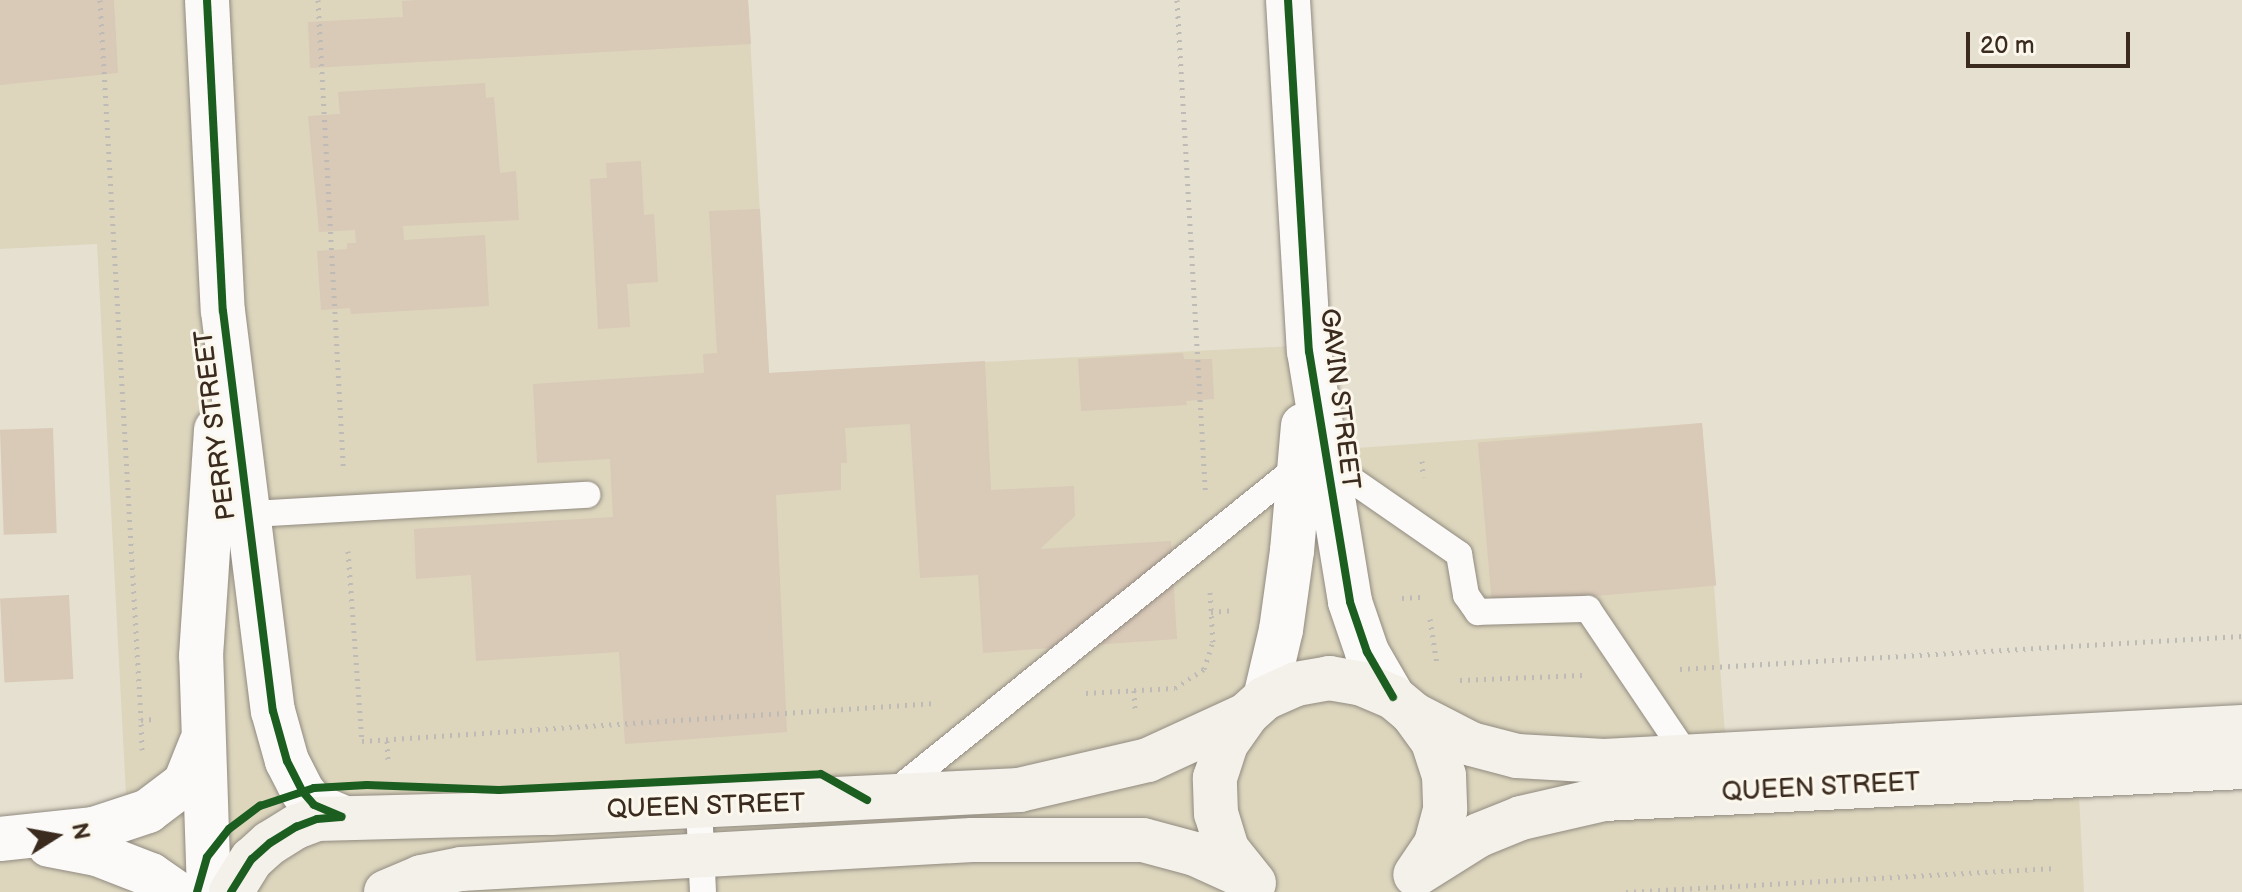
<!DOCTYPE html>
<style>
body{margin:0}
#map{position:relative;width:2242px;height:892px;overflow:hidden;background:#e6e0d0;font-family:"Balsamiq Sans",sans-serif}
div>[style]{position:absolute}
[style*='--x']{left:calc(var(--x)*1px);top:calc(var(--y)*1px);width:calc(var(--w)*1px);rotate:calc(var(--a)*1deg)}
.built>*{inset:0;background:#ddd6bd}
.building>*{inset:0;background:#d9c9b7;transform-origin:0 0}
.path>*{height:5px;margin-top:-2.5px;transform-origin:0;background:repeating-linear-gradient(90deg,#bebbb7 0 2px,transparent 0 8px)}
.roads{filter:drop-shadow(0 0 2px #918b81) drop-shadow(0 0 2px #918b81)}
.lane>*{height:26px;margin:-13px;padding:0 13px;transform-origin:13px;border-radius:13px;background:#fbfaf8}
.street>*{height:44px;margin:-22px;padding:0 22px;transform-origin:22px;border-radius:22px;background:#fbfaf8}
.secondary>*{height:44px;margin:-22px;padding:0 22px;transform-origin:22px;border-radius:22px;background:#f4f1ea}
.cycleway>*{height:8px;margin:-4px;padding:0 4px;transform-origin:4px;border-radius:4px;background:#1b5e20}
span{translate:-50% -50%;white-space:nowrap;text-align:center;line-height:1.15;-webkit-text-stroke:6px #fbf7ec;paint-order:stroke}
.street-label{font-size:26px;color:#3b2a1e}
.north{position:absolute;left:16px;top:796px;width:80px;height:80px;-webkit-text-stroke:6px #fbf7ec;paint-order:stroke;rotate:79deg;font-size:22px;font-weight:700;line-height:32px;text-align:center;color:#3b2a1e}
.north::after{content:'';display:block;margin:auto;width:28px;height:36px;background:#3b2a1e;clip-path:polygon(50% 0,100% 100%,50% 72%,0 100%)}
.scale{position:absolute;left:1966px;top:32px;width:164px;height:36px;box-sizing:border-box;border:4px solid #3b2a1e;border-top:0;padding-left:10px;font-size:24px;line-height:28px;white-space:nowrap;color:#3b2a1e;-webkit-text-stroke:6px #fbf7ec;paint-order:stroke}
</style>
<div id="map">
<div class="built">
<div style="clip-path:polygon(0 0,748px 0,769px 373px,1313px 345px,1329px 450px,1702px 423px,1728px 774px,2077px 756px,2084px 892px,0 892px,0 833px,127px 814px,97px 244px,0 249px)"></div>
</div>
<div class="building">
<div style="clip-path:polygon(0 0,114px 0,118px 73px,0 85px)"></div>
<div style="clip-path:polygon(418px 0,748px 0,751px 44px,310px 68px,308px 22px,403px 17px,402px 1px)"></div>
<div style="clip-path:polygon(485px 83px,486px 98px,494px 97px,500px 173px,516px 171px,519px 220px,403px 226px,404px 240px,485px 235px,489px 306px,351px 314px,350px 308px,321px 310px,317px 251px,347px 249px,347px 243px,356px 243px,355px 230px,319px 232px,308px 116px,340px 114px,338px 92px)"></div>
<div style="clip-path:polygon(641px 161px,644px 215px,654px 214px,658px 282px,627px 284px,630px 327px,598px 329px,590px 179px,607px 178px,606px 163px)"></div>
<div style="clip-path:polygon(760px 209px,769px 373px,985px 361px,991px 490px,1074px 486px,1075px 516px,1040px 549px,1171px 541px,1177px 639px,983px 653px,978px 575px,920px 578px,910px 424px,845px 428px,847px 463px,841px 463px,841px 490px,776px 495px,787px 732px,625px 744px,619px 652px,476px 661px,471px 575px,416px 579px,414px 529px,613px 517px,610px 459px,537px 463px,533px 384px,704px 373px,703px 354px,717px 353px,709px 211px)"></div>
<div style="clip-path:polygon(1183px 353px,1184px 359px,1212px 359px,1214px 399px,1186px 401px,1187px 405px,1081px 411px,1078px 359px)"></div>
<div style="left:1702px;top:423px;width:163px;height:225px;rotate:85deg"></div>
<div style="left:53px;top:428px;width:105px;height:53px;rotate:88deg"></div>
<div style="left:69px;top:595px;width:84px;height:69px;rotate:87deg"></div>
</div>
<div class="path">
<div style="--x:100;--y:0;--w:721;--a:86.74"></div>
<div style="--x:318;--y:0;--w:470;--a:86.9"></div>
<div style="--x:1177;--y:0;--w:491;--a:86.7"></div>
<div style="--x:1422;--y:461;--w:16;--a:86"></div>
<div style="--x:348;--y:551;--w:191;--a:85.8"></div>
<div style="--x:362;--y:741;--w:575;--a:-3.79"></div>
<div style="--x:1402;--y:598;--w:22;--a:-3"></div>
<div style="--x:1211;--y:612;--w:24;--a:-5"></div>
<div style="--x:1430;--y:619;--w:46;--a:81.2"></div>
<div style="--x:1680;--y:669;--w:563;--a:-3.36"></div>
<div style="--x:1460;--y:680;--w:122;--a:-2.3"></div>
<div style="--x:1134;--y:690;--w:21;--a:87"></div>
<div style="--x:1086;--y:693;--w:89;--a:-3.2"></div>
<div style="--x:1175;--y:688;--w:35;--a:-33"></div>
<div style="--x:1204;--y:669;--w:28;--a:-72"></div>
<div style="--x:1213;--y:642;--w:50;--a:-93.4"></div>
<div style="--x:387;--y:741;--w:19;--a:87"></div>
<div style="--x:142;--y:750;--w:30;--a:-92"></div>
<div style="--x:141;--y:720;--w:12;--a:-5"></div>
<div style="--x:1626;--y:892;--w:427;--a:-3.2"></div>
</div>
<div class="roads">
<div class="lane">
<div style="--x:1326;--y:462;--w:162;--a:34.7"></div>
<div style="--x:1459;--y:554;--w:42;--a:80.3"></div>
<div style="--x:1466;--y:595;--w:21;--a:55"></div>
<div style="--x:1478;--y:612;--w:110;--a:-1.6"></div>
<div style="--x:1588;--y:609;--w:179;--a:56"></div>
<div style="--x:235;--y:515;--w:353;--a:-3.3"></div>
<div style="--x:892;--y:794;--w:524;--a:-38.88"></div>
<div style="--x:699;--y:807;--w:85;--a:87.3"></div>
</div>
<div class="street">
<div style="--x:207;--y:0;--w:311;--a:87.1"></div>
<div style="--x:223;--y:311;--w:403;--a:82.9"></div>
<div style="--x:273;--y:711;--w:52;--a:74.4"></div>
<div style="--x:287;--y:761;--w:34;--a:63"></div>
<div style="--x:302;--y:791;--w:18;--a:49"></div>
<div style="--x:314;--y:805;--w:30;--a:23"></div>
<div style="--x:1288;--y:0;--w:352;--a:86.6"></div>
<div style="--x:1309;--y:351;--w:254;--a:80.7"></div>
<div style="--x:1350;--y:602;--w:53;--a:71.2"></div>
<div style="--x:1367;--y:652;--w:52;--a:60"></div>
<div style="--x:1265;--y:698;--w:70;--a:-76.8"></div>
<div style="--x:1281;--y:630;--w:80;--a:-82.1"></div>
<div style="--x:1292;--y:551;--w:126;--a:-85"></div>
<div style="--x:0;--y:839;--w:95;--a:-6.1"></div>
<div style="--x:94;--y:829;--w:57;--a:-18.4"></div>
<div style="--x:148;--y:811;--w:46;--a:-37.1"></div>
<div style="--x:185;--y:783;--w:43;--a:-68.2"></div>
<div style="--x:49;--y:845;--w:49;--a:10.6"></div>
<div style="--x:97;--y:854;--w:58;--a:21.3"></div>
<div style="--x:151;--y:875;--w:29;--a:35"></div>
<div style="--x:209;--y:892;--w:236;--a:-91.9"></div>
<div style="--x:201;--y:656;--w:227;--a:-86.2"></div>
</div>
<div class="secondary">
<div style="--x:1413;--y:714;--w:65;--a:27.3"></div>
<div style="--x:1471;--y:744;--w:48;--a:14.6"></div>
<div style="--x:1517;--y:756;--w:87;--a:3.3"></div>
<div style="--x:1604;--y:761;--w:639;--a:-3.05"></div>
<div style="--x:1417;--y:874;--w:73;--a:-32.2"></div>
<div style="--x:1479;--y:835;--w:45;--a:-22"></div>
<div style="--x:1521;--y:818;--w:85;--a:-12.9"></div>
<div style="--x:1604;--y:799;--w:639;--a:-2.87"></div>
<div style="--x:1254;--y:883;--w:43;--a:-128.5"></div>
<div style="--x:1227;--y:849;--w:37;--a:-107"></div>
<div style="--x:1216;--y:814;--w:36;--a:-92"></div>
<div style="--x:1215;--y:778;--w:36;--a:-72"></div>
<div style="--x:1226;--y:744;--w:35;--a:-55"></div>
<div style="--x:1246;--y:715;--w:25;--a:-42"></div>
<div style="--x:1265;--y:698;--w:34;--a:-24"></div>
<div style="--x:1296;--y:684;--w:34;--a:-10"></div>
<div style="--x:1329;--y:678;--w:34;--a:10"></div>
<div style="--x:1362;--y:684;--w:34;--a:23"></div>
<div style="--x:1393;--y:697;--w:26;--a:40"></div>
<div style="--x:1413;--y:714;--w:34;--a:54"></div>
<div style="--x:1433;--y:742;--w:35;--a:72"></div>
<div style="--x:1444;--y:775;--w:35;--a:88"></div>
<div style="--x:1445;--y:810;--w:35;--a:105"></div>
<div style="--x:1436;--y:844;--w:37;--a:124"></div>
<div style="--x:231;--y:892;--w:39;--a:-58"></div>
<div style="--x:252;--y:859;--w:24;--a:-42"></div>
<div style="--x:270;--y:843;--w:31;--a:-32"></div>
<div style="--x:296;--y:827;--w:22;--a:-21"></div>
<div style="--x:317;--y:819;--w:234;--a:-1.5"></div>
<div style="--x:551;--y:813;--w:469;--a:-2.8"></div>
<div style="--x:1019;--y:790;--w:132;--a:-13.1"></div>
<div style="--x:1148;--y:760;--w:108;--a:-24.7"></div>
<div style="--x:386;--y:892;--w:38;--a:-23"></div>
<div style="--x:421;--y:877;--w:41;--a:-11.3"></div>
<div style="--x:461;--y:869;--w:512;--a:-3.25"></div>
<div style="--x:972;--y:840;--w:171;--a:0"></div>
<div style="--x:1143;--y:840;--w:54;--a:15.1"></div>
<div style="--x:1195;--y:854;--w:58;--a:24.4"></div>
</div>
</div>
<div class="cycleway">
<div style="--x:207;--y:0;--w:311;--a:87.1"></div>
<div style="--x:223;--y:311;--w:403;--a:82.9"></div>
<div style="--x:273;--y:711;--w:52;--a:74.4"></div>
<div style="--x:287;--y:761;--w:34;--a:63"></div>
<div style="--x:302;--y:791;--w:18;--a:49"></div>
<div style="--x:314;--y:805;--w:30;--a:23"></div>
<div style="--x:1288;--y:0;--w:352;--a:86.6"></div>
<div style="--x:1309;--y:351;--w:254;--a:80.7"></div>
<div style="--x:1350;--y:602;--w:53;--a:71.2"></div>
<div style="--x:1367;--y:652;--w:52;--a:60"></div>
<div style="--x:197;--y:892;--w:36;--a:-74"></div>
<div style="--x:207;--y:857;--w:36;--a:-52"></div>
<div style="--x:229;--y:829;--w:39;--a:-37"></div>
<div style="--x:260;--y:806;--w:57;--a:-18.4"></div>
<div style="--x:314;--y:788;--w:53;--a:-3.2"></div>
<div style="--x:367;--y:785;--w:132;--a:2.2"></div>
<div style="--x:499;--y:790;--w:322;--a:-2.8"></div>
<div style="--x:821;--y:774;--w:53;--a:29.5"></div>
<div style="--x:231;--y:892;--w:39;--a:-58"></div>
<div style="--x:252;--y:859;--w:24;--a:-42"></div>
<div style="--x:270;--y:843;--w:31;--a:-32"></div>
<div style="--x:296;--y:827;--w:22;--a:-21"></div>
<div style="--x:317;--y:819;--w:24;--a:-5"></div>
</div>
<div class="street-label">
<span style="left:1339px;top:399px;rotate:83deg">GAVIN STREET</span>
<span style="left:216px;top:425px;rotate:-97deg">PERRY STREET</span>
<span style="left:1821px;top:788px;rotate:-3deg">QUEEN STREET</span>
<span style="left:706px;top:807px;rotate:-2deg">QUEEN STREET</span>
</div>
<div class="north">N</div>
<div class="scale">20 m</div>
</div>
